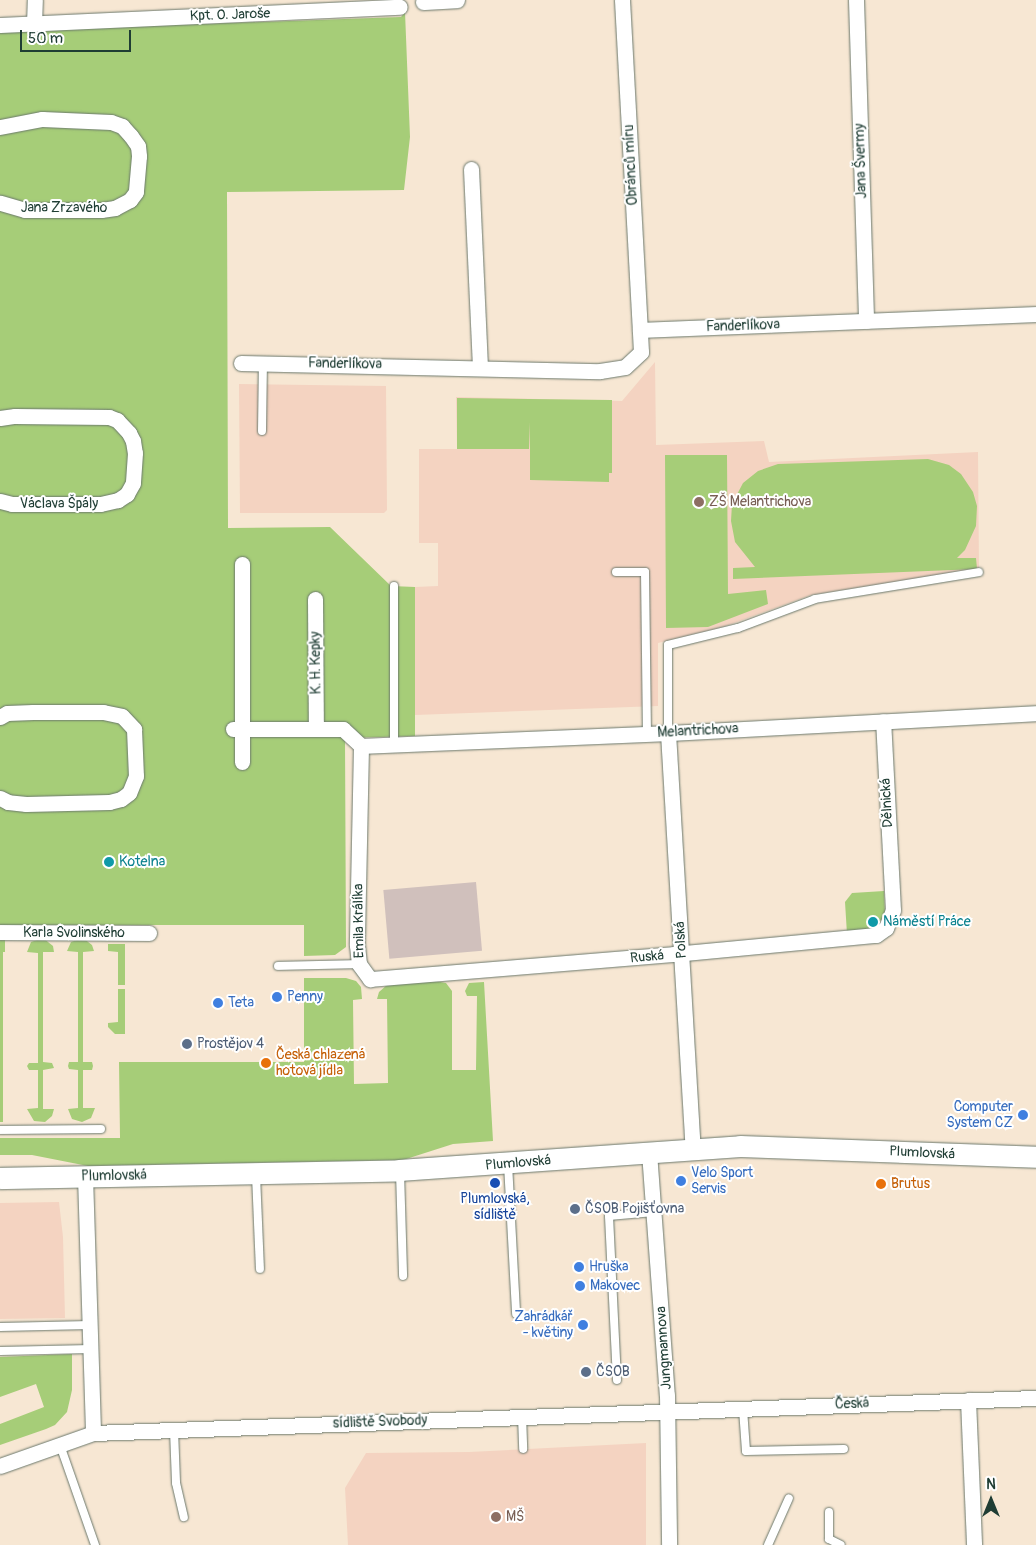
<!DOCTYPE html>
<meta charset="utf-8">
<style>
body{margin:0}
#map{position:relative;width:1036px;height:1545px;overflow:hidden;background:#f7e7d3;font-family:Pangolin,sans-serif}
div>[style]{position:absolute}
[style*='--x']{left:calc(var(--x)*1px);top:calc(var(--y)*1px);width:calc(var(--w)*1px);rotate:calc(var(--a)*1deg)}
.built>*{inset:0;background:#f4d3c1}
.industrial>*{inset:0;background:#d0c0bc;transform-origin:0 0}
.green>*{inset:0;background:#a6cd78}
.roads{filter:drop-shadow(0 0 1px #6b786c) drop-shadow(0 0 1px #6b786c)}
.lane>*{height:8px;margin:-4px;padding:0 4px;transform-origin:4px;border-radius:4px;background:#fff}
.street>*{height:15px;margin:-7.5px;padding:0 7.5px;transform-origin:7.5px;border-radius:7.5px;background:#fff}
.secondary>*{height:21px;margin:-10.5px;padding:0 10.5px;transform-origin:10.5px;border-radius:10.5px;background:#fff}
.dots>*{width:14px;height:14px;translate:-50% -50%;box-sizing:border-box;border:2px solid #fff;border-radius:50%}
span{translate:-50% -50%;white-space:nowrap;text-align:center;line-height:1.15;-webkit-text-stroke:4px #fff;paint-order:stroke}
.street-label{font-size:14px;color:#1f3d34}
.education-label{font-size:14px;color:#785e54}
.left{translate:0 -50%;text-align:left}
.culture-label{font-size:14px;color:#0d838f}
.shop-label{font-size:14px;color:#366cbe}
.right{translate:-100% -50%;text-align:right}
.service-label{font-size:14px;color:#4e5e75}
.food-label{font-size:14px;color:#c56008}
.transit-label{font-size:14px;color:#164399}
.north{position:absolute;left:966px;top:1475px;width:50px;height:50px;-webkit-text-stroke:4px #fff;paint-order:stroke;rotate:0deg;font-size:14px;font-weight:700;line-height:20px;text-align:center;color:#1f3d34}
.north::after{content:'';display:block;margin:auto;width:18px;height:22px;background:#1f3d34;clip-path:polygon(50% 0,100% 100%,50% 72%,0 100%)}
.scale{position:absolute;left:20px;top:30px;width:111px;height:22px;box-sizing:border-box;border:2px solid #1f3d34;border-top:0;padding-left:6px;font-size:15px;line-height:18px;white-space:nowrap;color:#1f3d34;-webkit-text-stroke:4px #fff;paint-order:stroke}
</style>
<div id="map">
<div class="built">
<div style="clip-path:polygon(655px 362px,656px 445px,764px 441px,769px 462px,978px 452px,979px 569px,811px 595px,723px 627px,658px 643px,658px 706px,415px 715px,415px 587px,438px 586px,438px 543px,419px 543px,419px 449px,457px 449px,456px 397px,622px 401px)"></div>
<div style="clip-path:polygon(239px 384px,386px 386px,387px 510px,384px 513px,240px 513px)"></div>
<div style="clip-path:polygon(59px 1202px,63px 1237px,65px 1318px,0 1319px,0 1203px)"></div>
<div style="clip-path:polygon(646px 1443px,646px 1545px,348px 1545px,345px 1488px,366px 1453px,469px 1452px)"></div>
</div>
<div class="industrial">
<div style="left:476px;top:882px;width:69px;height:93px;rotate:85deg"></div>
</div>
<div class="green">
<div style="clip-path:polygon(405px 12px,410px 137px,404px 190px,227px 192px,228px 528px,330px 527px,391px 586px,415px 587px,415px 736px,345px 738px,346px 947px,335px 955px,304px 956px,304px 925px,0 925px,0 31px,401px 17px)"></div>
<div style="clip-path:polygon(457px 398px,612px 400px,612px 473px,609px 473px,609px 482px,530px 480px,530px 422px,529px 449px,457px 449px)"></div>
<div style="clip-path:polygon(665px 455px,727px 455px,728px 594px,766px 590px,768px 604px,708px 627px,666px 628px)"></div>
<div style="clip-path:polygon(928px 459px,949px 465px,961px 474px,973px 492px,977px 506px,976px 526px,965px 550px,957px 558px,976px 558px,977px 569px,733px 579px,733px 568px,755px 567px,735px 542px,731px 521px,732px 504px,743px 483px,758px 471px,778px 464px)"></div>
<div style="clip-path:polygon(884px 891px,885px 913px,881px 920px,873px 928px,847px 934px,845px 902px,852px 893px)"></div>
<div style="clip-path:polygon(43px 938px,53px 946px,54px 952px,43px 952px,43px 1062px,52px 1063px,54px 1068px,43px 1070px,43px 1109px,54px 1109px,52px 1116px,45px 1122px,34px 1121px,27px 1109px,38px 1108px,38px 1070px,29px 1070px,27px 1066px,29px 1063px,38px 1063px,38px 953px,27px 952px,31px 942px)"></div>
<div style="clip-path:polygon(83px 938px,92px 945px,94px 951px,83px 952px,83px 1062px,92px 1062px,93px 1066px,92px 1070px,83px 1070px,83px 1108px,95px 1108px,91px 1118px,82px 1122px,72px 1119px,68px 1109px,78px 1108px,78px 1070px,69px 1069px,68px 1066px,69px 1062px,78px 1062px,78px 952px,67px 951px,71px 942px)"></div>
<div style="clip-path:polygon(0 939px,5px 940px,5px 952px,3px 952px,3px 1122px,0 1122px)"></div>
<div style="clip-path:polygon(108px 944px,125px 944px,125px 985px,118px 985px,118px 952px,108px 951px)"></div>
<div style="clip-path:polygon(304px 978px,346px 978px,356px 981px,361px 987px,362px 999px,353px 1000px,354px 1084px,388px 1083px,387px 999px,377px 999px,379px 992px,387px 985px,435px 981px,446px 983px,452px 991px,452px 1070px,476px 1070px,477px 996px,467px 996px,465px 991px,469px 983px,484px 982px,493px 1141px,453px 1144px,403px 1160px,88px 1166px,32px 1155px,0 1155px,0 1138px,120px 1138px,119px 1062px,304px 1062px)"></div>
<div style="clip-path:polygon(118px 989px,125px 989px,125px 1034px,115px 1034px,108px 1027px,108px 1023px,118px 1022px)"></div>
<div style="clip-path:polygon(72px 1354px,72px 1390px,67px 1412px,55px 1425px,46px 1429px,0 1445px,0 1424px,44px 1407px,36px 1384px,0 1397px,0 1357px)"></div>
</div>
<div class="roads">
<div class="lane">
<div style="--x:262;--y:431;--w:68;--a:-89.2"></div>
<div style="--x:616;--y:572;--w:29;--a:0"></div>
<div style="--x:645;--y:572;--w:161;--a:89.3"></div>
<div style="--x:394;--y:586;--w:158;--a:90"></div>
<div style="--x:668;--y:733;--w:88;--a:-90"></div>
<div style="--x:668;--y:645;--w:72;--a:-13.7"></div>
<div style="--x:738;--y:628;--w:82;--a:-20.6"></div>
<div style="--x:815;--y:599;--w:166;--a:-9.3"></div>
<div style="--x:278;--y:966;--w:81;--a:-1.4"></div>
<div style="--x:0;--y:1130;--w:101;--a:-0.6"></div>
<div style="--x:508;--y:1164;--w:150;--a:86.9"></div>
<div style="--x:400;--y:1172;--w:104;--a:88.3"></div>
<div style="--x:256;--y:1175;--w:94;--a:87.6"></div>
<div style="--x:0;--y:1327;--w:90;--a:-1.3"></div>
<div style="--x:0;--y:1351;--w:91;--a:-1.3"></div>
<div style="--x:617;--y:1380;--w:164;--a:-92.8"></div>
<div style="--x:609;--y:1216;--w:45;--a:-5.1"></div>
<div style="--x:743;--y:1409;--w:42;--a:85.9"></div>
<div style="--x:746;--y:1451;--w:98;--a:-1.2"></div>
<div style="--x:522;--y:1415;--w:34;--a:88"></div>
<div style="--x:174;--y:1430;--w:53;--a:87.8"></div>
<div style="--x:176;--y:1483;--w:35;--a:77"></div>
<div style="--x:60;--y:1445;--w:106;--a:70.7"></div>
<div style="--x:829;--y:1512;--w:27;--a:90"></div>
<div style="--x:829;--y:1539;--w:13;--a:27"></div>
<div style="--x:768;--y:1545;--w:51;--a:-65.9"></div>
</div>
<div class="street">
<div style="--x:622;--y:0;--w:330;--a:86.9"></div>
<div style="--x:856;--y:0;--w:321;--a:88.2"></div>
<div style="--x:423;--y:2;--w:34;--a:-3"></div>
<div style="--x:34;--y:24;--w:24;--a:-88"></div>
<div style="--x:0;--y:25;--w:400;--a:-2.6"></div>
<div style="--x:0;--y:127;--w:43;--a:-10.8"></div>
<div style="--x:42;--y:119;--w:69;--a:2.5"></div>
<div style="--x:111;--y:122;--w:12;--a:20"></div>
<div style="--x:122;--y:126;--w:13;--a:48"></div>
<div style="--x:131;--y:136;--w:12;--a:55"></div>
<div style="--x:138;--y:146;--w:10;--a:84"></div>
<div style="--x:139;--y:156;--w:36;--a:95"></div>
<div style="--x:136;--y:192;--w:10;--a:127"></div>
<div style="--x:130;--y:200;--w:17;--a:152"></div>
<div style="--x:115;--y:208;--w:14;--a:172"></div>
<div style="--x:101;--y:210;--w:76;--a:180"></div>
<div style="--x:25;--y:210;--w:26;--a:-164"></div>
<div style="--x:471;--y:169;--w:198;--a:87.4"></div>
<div style="--x:241;--y:363;--w:359;--a:1.3"></div>
<div style="--x:600;--y:371;--w:25;--a:-9"></div>
<div style="--x:625;--y:367;--w:22;--a:-43"></div>
<div style="--x:641;--y:352;--w:22;--a:-93"></div>
<div style="--x:640;--y:330;--w:396;--a:-2.3"></div>
<div style="--x:0;--y:418;--w:15;--a:-8"></div>
<div style="--x:15;--y:416;--w:94;--a:0.6"></div>
<div style="--x:109;--y:417;--w:9;--a:21"></div>
<div style="--x:117;--y:420;--w:18;--a:47"></div>
<div style="--x:129;--y:433;--w:9;--a:63"></div>
<div style="--x:133;--y:441;--w:12;--a:81"></div>
<div style="--x:135;--y:453;--w:30;--a:94"></div>
<div style="--x:133;--y:483;--w:13;--a:119"></div>
<div style="--x:127;--y:494;--w:11;--a:146"></div>
<div style="--x:118;--y:500;--w:18;--a:167"></div>
<div style="--x:100;--y:504;--w:88;--a:180"></div>
<div style="--x:12;--y:504;--w:12;--a:-166"></div>
<div style="--x:242;--y:564;--w:198;--a:90"></div>
<div style="--x:315;--y:599;--w:128;--a:89.6"></div>
<div style="--x:0;--y:717;--w:8;--a:-30"></div>
<div style="--x:7;--y:713;--w:26;--a:-2"></div>
<div style="--x:33;--y:712;--w:70;--a:0"></div>
<div style="--x:103;--y:712;--w:19;--a:12"></div>
<div style="--x:122;--y:716;--w:18;--a:47"></div>
<div style="--x:134;--y:729;--w:47;--a:87.6"></div>
<div style="--x:136;--y:776;--w:18;--a:112"></div>
<div style="--x:129;--y:793;--w:10;--a:143"></div>
<div style="--x:121;--y:799;--w:12;--a:166"></div>
<div style="--x:109;--y:802;--w:83;--a:178.6"></div>
<div style="--x:26;--y:804;--w:18;--a:-174"></div>
<div style="--x:8;--y:802;--w:9;--a:-153"></div>
<div style="--x:233;--y:729;--w:110;--a:0"></div>
<div style="--x:343;--y:729;--w:25;--a:43"></div>
<div style="--x:668;--y:733;--w:416;--a:86.6"></div>
<div style="--x:361;--y:746;--w:199;--a:91.2"></div>
<div style="--x:357;--y:945;--w:19;--a:84"></div>
<div style="--x:359;--y:964;--w:19;--a:54"></div>
<div style="--x:370;--y:979;--w:305;--a:-4.7"></div>
<div style="--x:674;--y:954;--w:203;--a:-5.4"></div>
<div style="--x:876;--y:935;--w:12;--a:-35"></div>
<div style="--x:886;--y:928;--w:19;--a:-69"></div>
<div style="--x:893;--y:910;--w:189;--a:-93"></div>
<div style="--x:361;--y:746;--w:307;--a:-2.4"></div>
<div style="--x:668;--y:733;--w:369;--a:-3.1"></div>
<div style="--x:0;--y:932;--w:149;--a:0.4"></div>
<div style="--x:649;--y:1152;--w:244;--a:85.8"></div>
<div style="--x:667;--y:1395;--w:150;--a:89.2"></div>
<div style="--x:85;--y:1176;--w:257;--a:88.2"></div>
<div style="--x:968;--y:1400;--w:145;--a:87.6"></div>
<div style="--x:0;--y:1466;--w:99;--a:-19.5"></div>
<div style="--x:93;--y:1433;--w:944;--a:-2.13"></div>
</div>
<div class="secondary">
<div style="--x:0;--y:1178;--w:399;--a:-1.1"></div>
<div style="--x:399;--y:1170;--w:342;--a:-4"></div>
<div style="--x:740;--y:1146;--w:296;--a:2.1"></div>
</div>
</div>
<div class="dots">
<div style="left:699px;top:502px;background:#8d6e63"></div>
<div style="left:109px;top:862px;background:#0f9aa8"></div>
<div style="left:873px;top:922px;background:#0f9aa8"></div>
<div style="left:277px;top:997px;background:#3f7fe0"></div>
<div style="left:218px;top:1003px;background:#3f7fe0"></div>
<div style="left:187px;top:1044px;background:#5c6f8a"></div>
<div style="left:266px;top:1063px;background:#e8710a"></div>
<div style="left:1023px;top:1115px;background:#3f7fe0"></div>
<div style="left:681px;top:1181px;background:#3f7fe0"></div>
<div style="left:495px;top:1183px;background:#1a4fb4"></div>
<div style="left:881px;top:1184px;background:#e8710a"></div>
<div style="left:575px;top:1209px;background:#5c6f8a"></div>
<div style="left:579px;top:1267px;background:#3f7fe0"></div>
<div style="left:580px;top:1286px;background:#3f7fe0"></div>
<div style="left:583px;top:1325px;background:#3f7fe0"></div>
<div style="left:586px;top:1372px;background:#5c6f8a"></div>
<div style="left:496px;top:1517px;background:#8d6e63"></div>
</div>
<div class="street-label">
<span style="left:230px;top:15px;rotate:-2deg">Kpt. O. Jaroše</span>
<span style="left:861px;top:161px;rotate:-92deg">Jana Švermy</span>
<span style="left:631px;top:165px;rotate:-93deg">Obránců míru</span>
<span style="left:64px;top:208px">Jana Zrzavého</span>
<span style="left:743px;top:326px;rotate:-2deg">Fanderlíkova</span>
<span style="left:345px;top:364px;rotate:1deg">Fanderlíkova</span>
<span style="left:59px;top:504px">Václava Špály</span>
<span style="left:316px;top:663px;rotate:-91deg">K. H. Kepky</span>
<span style="left:698px;top:731px;rotate:-3deg">Melantrichova</span>
<span style="left:887px;top:803px;rotate:-93deg">Dělnická</span>
<span style="left:359px;top:921px;rotate:-91deg">Emila Králíka</span>
<span style="left:74px;top:933px">Karla Svolinského</span>
<span style="left:681px;top:940px;rotate:-93deg">Polská</span>
<span style="left:647px;top:957px;rotate:-5deg">Ruská</span>
<span style="left:922px;top:1153px;rotate:3deg">Plumlovská</span>
<span style="left:518px;top:1163px;rotate:-5deg">Plumlovská</span>
<span style="left:114px;top:1176px;rotate:-1deg">Plumlovská</span>
<span style="left:664px;top:1348px;rotate:-94deg">Jungmannova</span>
<span style="left:852px;top:1404px;rotate:-2deg">Česká</span>
<span style="left:380px;top:1422px;rotate:-2deg">sídliště Svobody</span>
</div>
<div class="education-label">
<span class="left" style="left:709px;top:502px">ZŠ Melantrichova</span>
<span class="left" style="left:506px;top:1517px">MŠ</span>
</div>
<div class="culture-label">
<span class="left" style="left:119px;top:862px">Kotelna</span>
<span class="left" style="left:883px;top:922px">Náměstí Práce</span>
</div>
<div class="shop-label">
<span class="left" style="left:287px;top:997px">Penny</span>
<span class="left" style="left:228px;top:1003px">Teta</span>
<span class="right" style="left:1013px;top:1115px">Computer<br>System CZ</span>
<span class="left" style="left:691px;top:1181px">Velo Sport<br>Servis</span>
<span class="left" style="left:589px;top:1267px">Hruška</span>
<span class="left" style="left:590px;top:1286px">Makovec</span>
<span class="right" style="left:573px;top:1325px">Zahrádkář<br>- květiny</span>
</div>
<div class="service-label">
<span class="left" style="left:197px;top:1044px">Prostějov 4</span>
<span class="left" style="left:585px;top:1209px">ČSOB Pojišťovna</span>
<span class="left" style="left:596px;top:1372px">ČSOB</span>
</div>
<div class="food-label">
<span class="left" style="left:276px;top:1063px">Česká chlazená<br>hotová jídla</span>
<span class="left" style="left:891px;top:1184px">Brutus</span>
</div>
<div class="transit-label">
<span style="left:495px;top:1207px">Plumlovská,<br>sídliště</span>
</div>
<div class="north">N</div>
<div class="scale">50 m</div>
</div>
